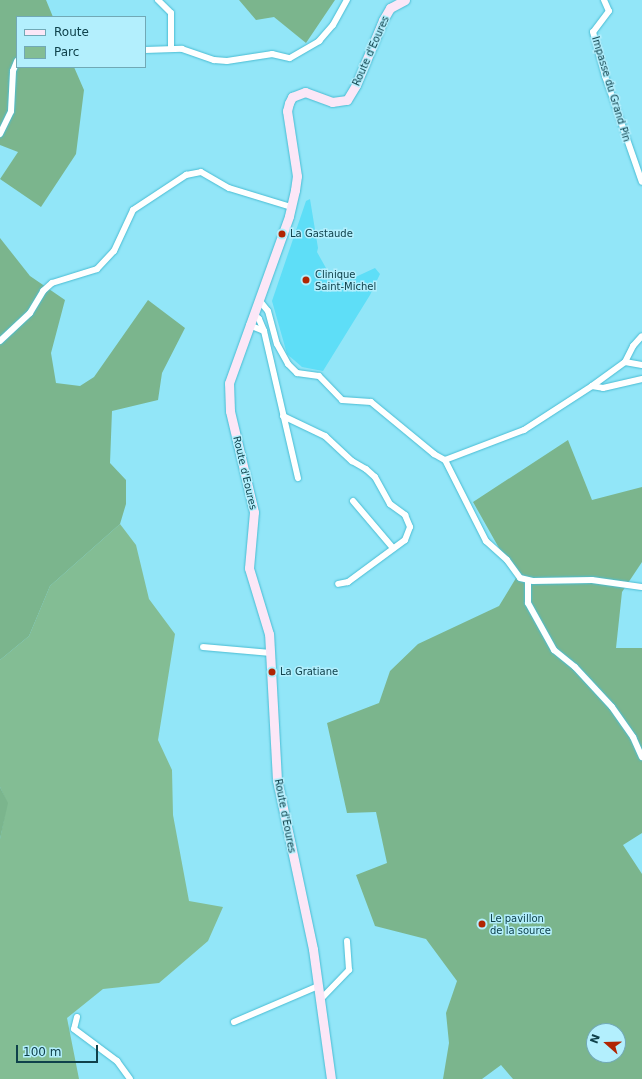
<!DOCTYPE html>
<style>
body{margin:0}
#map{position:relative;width:642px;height:1079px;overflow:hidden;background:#92e6f8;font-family:"DejaVu Sans",sans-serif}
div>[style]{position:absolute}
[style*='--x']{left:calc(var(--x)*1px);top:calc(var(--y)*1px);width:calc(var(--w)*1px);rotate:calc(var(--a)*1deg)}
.built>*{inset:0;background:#5edef7}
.green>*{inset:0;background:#83bd94}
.forest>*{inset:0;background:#7bb58d}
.roads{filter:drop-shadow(0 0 1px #49bcd3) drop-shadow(0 0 1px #49bcd3)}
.street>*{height:6px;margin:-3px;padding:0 3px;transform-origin:3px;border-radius:3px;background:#fff}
.secondary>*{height:9px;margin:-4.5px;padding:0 4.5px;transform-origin:4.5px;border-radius:4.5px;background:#fbe7f7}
.dots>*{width:11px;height:11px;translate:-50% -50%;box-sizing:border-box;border:2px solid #b3effd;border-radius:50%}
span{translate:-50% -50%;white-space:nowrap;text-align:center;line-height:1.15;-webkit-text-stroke:3px #b3effd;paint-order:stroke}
.street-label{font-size:10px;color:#0f414b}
.poi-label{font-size:10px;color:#0f414b}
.left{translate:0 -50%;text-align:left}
.legend{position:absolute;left:16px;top:16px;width:130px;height:52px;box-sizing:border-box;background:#b3effd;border:1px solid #71a9b6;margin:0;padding:5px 7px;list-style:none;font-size:12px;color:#0f414b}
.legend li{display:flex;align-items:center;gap:8px;height:20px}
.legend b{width:20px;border:1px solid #71a9b6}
.north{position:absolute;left:586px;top:1023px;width:40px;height:40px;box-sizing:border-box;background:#b3effd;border:1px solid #71a9b6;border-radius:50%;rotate:290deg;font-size:11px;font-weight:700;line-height:16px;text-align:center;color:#0f414b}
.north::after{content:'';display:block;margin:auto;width:14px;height:18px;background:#b12502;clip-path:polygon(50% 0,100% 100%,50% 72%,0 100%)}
.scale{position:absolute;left:16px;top:1045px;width:82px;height:18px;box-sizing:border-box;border:2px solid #0f414b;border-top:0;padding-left:5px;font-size:12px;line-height:14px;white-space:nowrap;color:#0f414b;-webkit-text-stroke:3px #b3effd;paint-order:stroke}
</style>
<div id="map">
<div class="built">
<div style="clip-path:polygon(310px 199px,318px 248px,317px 252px,336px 286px,375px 268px,380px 274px,370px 295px,323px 371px,302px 367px,287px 354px,272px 301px,306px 201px)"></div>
</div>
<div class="green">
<div style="clip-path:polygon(120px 524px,136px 545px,149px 599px,175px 634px,158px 740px,172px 770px,173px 815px,189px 901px,223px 907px,208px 941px,159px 983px,103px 989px,67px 1018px,79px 1079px,0 1079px,0 839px,7px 803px,0 787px,0 660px,29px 636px,50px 586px)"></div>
</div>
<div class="forest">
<div style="clip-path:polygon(0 0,46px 0,53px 17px,17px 17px,17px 67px,74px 67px,84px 90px,76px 154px,41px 207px,0 179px,18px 152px,0 145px)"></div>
<div style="clip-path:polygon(239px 0,335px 0,306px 43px,274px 17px,256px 20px)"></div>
<div style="clip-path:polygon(0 238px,30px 276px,65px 300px,51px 353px,56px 383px,80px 386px,94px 377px,148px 300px,185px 328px,162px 373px,158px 400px,112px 411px,110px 463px,126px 480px,126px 504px,120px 524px,50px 586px,29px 636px,0 660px)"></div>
<div style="clip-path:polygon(evenodd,568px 440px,592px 500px,642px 487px,642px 562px,622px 592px,616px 648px,642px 648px,642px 833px,623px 845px,642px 874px,642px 1079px,513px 1079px,501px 1065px,482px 1079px,443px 1079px,449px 1043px,446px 1013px,457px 981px,426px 939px,375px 926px,356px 875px,387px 863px,376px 812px,347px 813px,327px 723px,379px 703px,390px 671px,418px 644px,499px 606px,516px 578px,473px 502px,568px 440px,594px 1031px,618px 1031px,618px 1055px,594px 1055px,594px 1031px)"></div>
<div style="clip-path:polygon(0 787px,8px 803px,0 839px)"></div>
</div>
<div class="roads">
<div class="street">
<div style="--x:158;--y:0;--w:18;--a:45"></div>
<div style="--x:171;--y:13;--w:35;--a:90"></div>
<div style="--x:604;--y:0;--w:12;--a:66"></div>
<div style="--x:609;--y:11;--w:26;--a:127"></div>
<div style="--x:593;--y:32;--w:46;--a:74.7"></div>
<div style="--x:605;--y:76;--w:112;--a:70.8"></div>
<div style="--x:145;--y:50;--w:37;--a:-2"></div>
<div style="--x:182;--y:49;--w:34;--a:19"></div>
<div style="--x:214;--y:60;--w:13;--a:4"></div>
<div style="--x:227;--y:61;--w:46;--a:-8.8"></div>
<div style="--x:272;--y:54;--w:18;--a:13"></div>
<div style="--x:290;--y:58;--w:34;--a:-30"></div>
<div style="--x:319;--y:41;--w:21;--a:-49"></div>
<div style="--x:333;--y:25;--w:29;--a:-61"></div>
<div style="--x:0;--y:134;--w:25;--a:-64"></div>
<div style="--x:11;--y:111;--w:40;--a:-87.1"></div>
<div style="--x:13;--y:71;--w:11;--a:-68"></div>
<div style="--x:259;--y:300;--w:14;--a:51"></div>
<div style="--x:268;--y:311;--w:34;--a:75"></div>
<div style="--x:277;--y:344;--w:23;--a:61"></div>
<div style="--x:288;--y:364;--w:13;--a:45"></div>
<div style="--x:297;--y:373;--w:22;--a:8"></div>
<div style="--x:319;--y:376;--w:33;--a:46"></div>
<div style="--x:342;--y:400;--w:29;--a:4"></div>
<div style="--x:371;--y:402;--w:82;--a:39.5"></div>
<div style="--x:434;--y:454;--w:13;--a:29"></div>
<div style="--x:445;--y:460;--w:85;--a:-20.8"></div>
<div style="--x:524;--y:430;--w:81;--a:-32.9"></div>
<div style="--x:592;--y:386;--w:11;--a:10"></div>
<div style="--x:603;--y:388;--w:40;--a:-13"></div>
<div style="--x:254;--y:314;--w:7;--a:45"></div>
<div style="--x:259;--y:319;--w:13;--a:67"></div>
<div style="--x:264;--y:331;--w:151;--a:77"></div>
<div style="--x:249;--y:325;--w:16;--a:22"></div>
<div style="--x:0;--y:341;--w:41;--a:-43"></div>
<div style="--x:30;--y:313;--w:26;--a:-59"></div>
<div style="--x:43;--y:291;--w:12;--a:-42"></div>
<div style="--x:52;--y:283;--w:47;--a:-17.3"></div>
<div style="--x:97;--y:269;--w:25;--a:-47"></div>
<div style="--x:114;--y:251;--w:45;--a:-65.1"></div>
<div style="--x:133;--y:210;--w:64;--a:-33.4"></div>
<div style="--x:186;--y:175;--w:15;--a:-11"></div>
<div style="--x:201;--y:172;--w:32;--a:30"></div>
<div style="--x:229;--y:188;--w:65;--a:17"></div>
<div style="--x:625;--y:362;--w:17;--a:10"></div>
<div style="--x:592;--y:386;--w:41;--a:-36"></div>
<div style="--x:625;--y:362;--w:18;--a:-63"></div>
<div style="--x:633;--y:346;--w:13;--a:-48"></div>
<div style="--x:283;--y:416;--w:47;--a:25.5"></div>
<div style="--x:325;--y:436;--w:37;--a:43"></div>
<div style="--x:352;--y:461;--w:16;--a:30"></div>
<div style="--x:366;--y:469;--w:12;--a:42"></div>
<div style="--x:375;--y:477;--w:31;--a:61"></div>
<div style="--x:390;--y:504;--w:19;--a:36"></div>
<div style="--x:405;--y:515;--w:13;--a:67"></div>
<div style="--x:410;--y:527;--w:14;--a:111"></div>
<div style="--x:405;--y:540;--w:71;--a:143.6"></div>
<div style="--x:348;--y:582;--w:10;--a:169"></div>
<div style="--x:445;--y:460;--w:91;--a:63.2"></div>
<div style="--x:486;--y:541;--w:28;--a:42"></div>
<div style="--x:507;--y:560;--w:22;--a:54"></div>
<div style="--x:520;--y:578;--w:13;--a:13"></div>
<div style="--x:533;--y:581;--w:59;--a:-1"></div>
<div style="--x:592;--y:580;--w:50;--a:8"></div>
<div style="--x:353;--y:501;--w:62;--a:49.6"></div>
<div style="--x:528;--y:581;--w:22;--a:90"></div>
<div style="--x:528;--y:603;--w:54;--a:61"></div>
<div style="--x:554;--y:650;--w:27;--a:39"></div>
<div style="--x:575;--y:667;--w:54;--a:47.2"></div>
<div style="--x:612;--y:707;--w:37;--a:55"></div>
<div style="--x:633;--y:737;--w:22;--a:66"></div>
<div style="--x:203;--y:647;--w:68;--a:5"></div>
<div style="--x:320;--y:1000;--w:42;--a:-46"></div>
<div style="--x:349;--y:970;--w:29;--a:-94"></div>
<div style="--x:77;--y:1017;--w:12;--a:104"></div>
<div style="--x:74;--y:1029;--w:54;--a:36.7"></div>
<div style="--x:117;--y:1061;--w:22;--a:54"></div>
<div style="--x:234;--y:1022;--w:91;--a:-23.2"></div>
</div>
<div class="secondary">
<div style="--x:331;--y:1079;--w:131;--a:-97.9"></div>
<div style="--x:313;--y:949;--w:173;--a:-102"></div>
<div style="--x:277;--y:780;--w:146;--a:-93.1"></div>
<div style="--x:269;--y:634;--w:69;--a:-106.9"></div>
<div style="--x:249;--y:568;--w:56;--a:-84.9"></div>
<div style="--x:254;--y:512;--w:104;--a:-103.4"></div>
<div style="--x:230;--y:411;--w:28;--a:-92"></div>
<div style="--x:229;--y:383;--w:177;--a:-70.2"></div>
<div style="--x:289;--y:216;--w:27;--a:-77"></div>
<div style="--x:295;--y:190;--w:14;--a:-82"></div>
<div style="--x:297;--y:176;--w:66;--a:-98.7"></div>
<div style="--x:287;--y:111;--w:8;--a:-76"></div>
<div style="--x:289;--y:103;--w:7;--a:-63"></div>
<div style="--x:292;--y:97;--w:14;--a:-21"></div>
<div style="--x:305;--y:92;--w:29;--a:20"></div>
<div style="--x:332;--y:102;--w:15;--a:-8"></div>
<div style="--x:347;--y:100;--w:17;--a:-59"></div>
<div style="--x:356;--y:85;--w:70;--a:-67.4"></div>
<div style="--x:383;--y:20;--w:14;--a:-60"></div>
<div style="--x:390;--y:8;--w:17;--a:-28"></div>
</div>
</div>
<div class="dots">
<div style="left:282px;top:234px;background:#b12502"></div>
<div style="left:306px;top:280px;background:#b12502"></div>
<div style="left:272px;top:672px;background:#b12502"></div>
<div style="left:482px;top:924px;background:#b12502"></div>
</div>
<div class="street-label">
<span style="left:371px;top:51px;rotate:-66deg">Route d'Eoures</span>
<span style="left:611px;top:89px;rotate:73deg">Impasse du Grand Pin</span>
<span style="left:245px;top:473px;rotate:77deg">Route d'Eoures</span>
<span style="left:285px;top:816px;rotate:79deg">Route d'Eoures</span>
</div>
<div class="poi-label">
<span class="left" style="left:290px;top:234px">La Gastaude</span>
<span class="left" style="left:315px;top:280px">Clinique<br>Saint-Michel</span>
<span class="left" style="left:280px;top:672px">La Gratiane</span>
<span class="left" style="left:490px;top:924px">Le pavillon<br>de la source</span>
</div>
<ul class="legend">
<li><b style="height:5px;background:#fbe7f7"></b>Route</li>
<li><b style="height:11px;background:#83bd94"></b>Parc</li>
</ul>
<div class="north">N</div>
<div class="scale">100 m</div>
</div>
